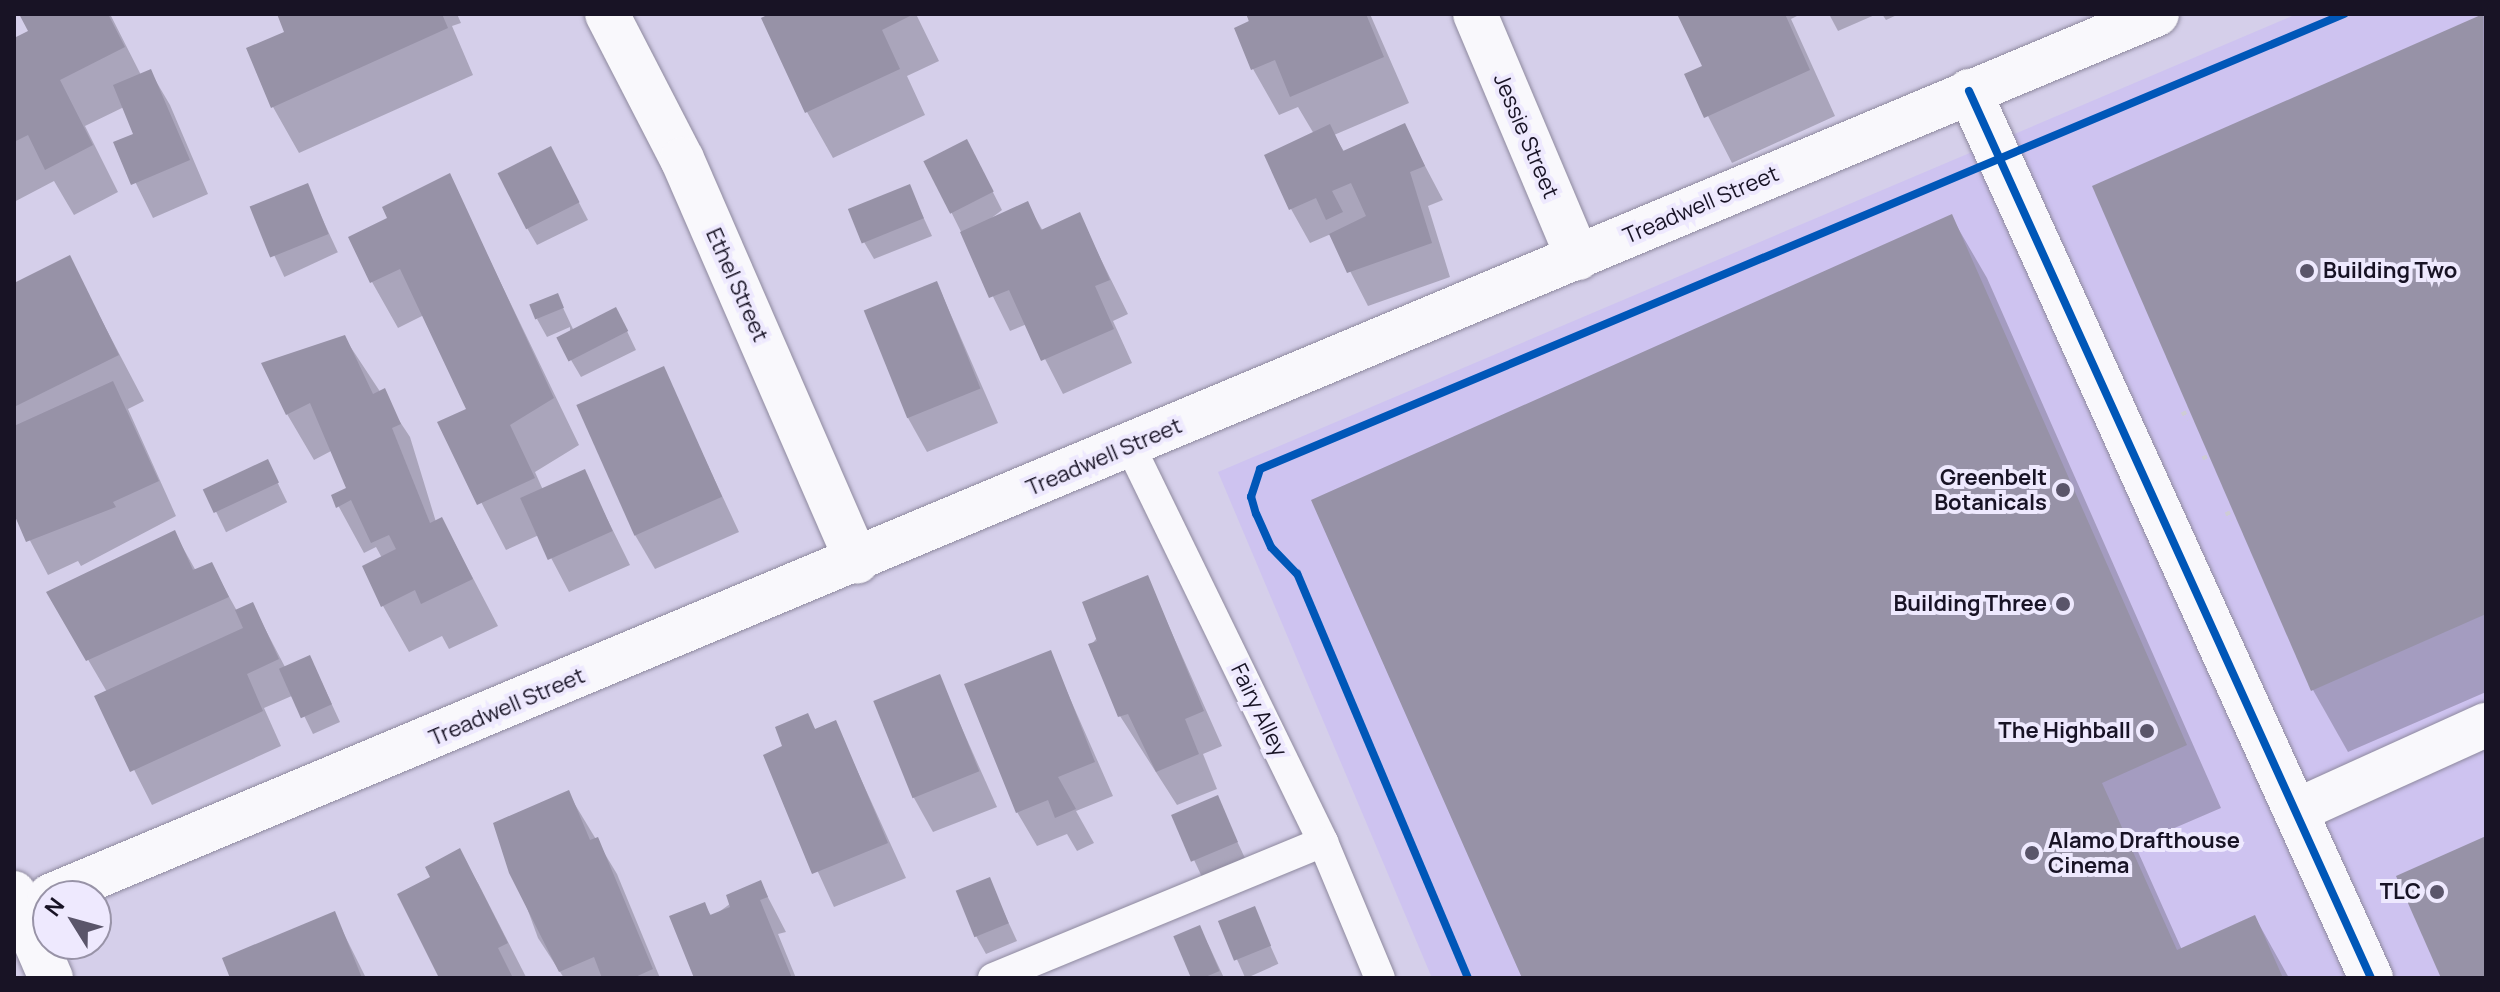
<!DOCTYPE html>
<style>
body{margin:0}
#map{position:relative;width:2500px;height:992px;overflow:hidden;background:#d5cfea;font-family:Manrope,sans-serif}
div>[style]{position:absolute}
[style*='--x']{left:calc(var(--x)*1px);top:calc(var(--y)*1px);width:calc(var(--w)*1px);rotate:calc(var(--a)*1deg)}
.built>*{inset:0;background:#cec3f0}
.shadow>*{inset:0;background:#0003;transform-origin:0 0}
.building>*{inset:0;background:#9792a7;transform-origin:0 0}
.path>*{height:5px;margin-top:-2.5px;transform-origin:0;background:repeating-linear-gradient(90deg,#ceccd5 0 4px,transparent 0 10px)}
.roads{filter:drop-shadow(0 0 2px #8e899e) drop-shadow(0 0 2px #8e899e)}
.lane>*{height:30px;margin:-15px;padding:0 15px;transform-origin:15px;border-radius:15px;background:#f9f8fc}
.street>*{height:44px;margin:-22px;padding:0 22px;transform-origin:22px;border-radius:22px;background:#f9f8fc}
.secondary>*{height:44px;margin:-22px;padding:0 22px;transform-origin:22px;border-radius:22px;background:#f9f8fc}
.cycleway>*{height:8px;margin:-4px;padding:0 4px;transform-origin:4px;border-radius:4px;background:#0057b8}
.dots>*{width:22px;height:22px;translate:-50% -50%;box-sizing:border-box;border:4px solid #eee9fe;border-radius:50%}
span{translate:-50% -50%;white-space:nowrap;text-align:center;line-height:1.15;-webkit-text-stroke:8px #eee9fe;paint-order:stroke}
.street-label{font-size:22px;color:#181325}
.poi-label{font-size:22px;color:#181325;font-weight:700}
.left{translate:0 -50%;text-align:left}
.right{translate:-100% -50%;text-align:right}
.frame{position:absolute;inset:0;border:16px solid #181325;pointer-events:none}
.north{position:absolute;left:32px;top:880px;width:80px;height:80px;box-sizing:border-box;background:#eee9fe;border:2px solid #9893a7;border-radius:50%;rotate:307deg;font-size:22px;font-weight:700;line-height:32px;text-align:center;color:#181325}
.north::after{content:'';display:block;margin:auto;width:28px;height:36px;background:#5a556a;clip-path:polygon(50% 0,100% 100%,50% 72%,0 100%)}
</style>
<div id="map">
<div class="built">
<div style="clip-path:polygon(2297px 14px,2486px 14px,2486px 978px,1432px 978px,1218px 472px)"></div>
</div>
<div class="shadow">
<div style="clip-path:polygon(22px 14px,110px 14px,141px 75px,150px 71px,170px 105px,208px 194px,153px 218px,116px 143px,136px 135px,124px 107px,85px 126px,118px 192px,74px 215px,54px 181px,14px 202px,14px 41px,31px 32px)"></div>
<div style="clip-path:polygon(279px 14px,457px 14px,461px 23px,452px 26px,473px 75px,299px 153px,273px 107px,287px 33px)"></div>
<div style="clip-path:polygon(774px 14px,916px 14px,939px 61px,907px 76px,925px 115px,833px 158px,807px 112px)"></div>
<div style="clip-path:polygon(1248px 14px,1370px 14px,1409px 103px,1334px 135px,1345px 153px,1404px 126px,1443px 200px,1428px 206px,1450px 277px,1368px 306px,1331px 234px,1310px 243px,1291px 209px,1314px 134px,1298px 107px,1279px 115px,1253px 69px)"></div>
<div style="clip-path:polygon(1680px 14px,1801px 14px,1791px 19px,1835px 116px,1732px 163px,1687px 75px,1704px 67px)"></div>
<div style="clip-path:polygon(1829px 14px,1877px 14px,1838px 31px)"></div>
<div style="clip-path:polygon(1882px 14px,1899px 14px,1886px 20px)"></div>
<div style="clip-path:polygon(2486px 15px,2486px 692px,2348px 752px,2313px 690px,2094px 187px)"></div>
<div style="clip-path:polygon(976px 159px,1002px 210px,985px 223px,1027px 204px,1043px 231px,1079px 215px,1128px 314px,1113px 321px,1132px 363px,1063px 394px,1027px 324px,1010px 331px,926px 161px)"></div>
<div style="clip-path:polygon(560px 166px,588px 220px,537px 245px,527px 228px)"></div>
<div style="clip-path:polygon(449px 176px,579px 445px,535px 472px,543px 490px,584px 472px,630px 565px,569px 592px,539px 535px,506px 550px,440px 423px,469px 410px,424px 315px,398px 328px,372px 282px,390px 219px)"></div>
<div style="left:307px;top:186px;width:73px;height:59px;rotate:65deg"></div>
<div style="clip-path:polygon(909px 186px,932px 236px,874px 259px,864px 242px)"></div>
<div style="clip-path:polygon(1951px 216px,1987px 278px,2221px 808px,2135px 845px,2182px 950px,2255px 917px,2289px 978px,1525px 978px)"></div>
<div style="clip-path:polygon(69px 258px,144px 401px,128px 409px,176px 516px,81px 566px,78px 561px,48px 575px,14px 510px,14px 285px)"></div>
<div style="clip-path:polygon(937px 283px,998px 423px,927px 452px,908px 418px)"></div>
<div style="clip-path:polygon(557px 295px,573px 329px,625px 327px,636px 350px,581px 377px,571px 360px,570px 327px,547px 337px,537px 319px)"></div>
<div style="clip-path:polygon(344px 337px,410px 437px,436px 522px,442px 519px,498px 626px,449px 649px,442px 636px,409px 652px,383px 606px,382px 558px,376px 547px,364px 553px,333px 496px,349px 489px,333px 450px,314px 460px,287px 414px)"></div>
<div style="clip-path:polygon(663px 369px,739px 532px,655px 569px,635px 535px)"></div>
<div style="left:267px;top:461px;width:46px;height:68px;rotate:64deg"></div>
<div style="clip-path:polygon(174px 532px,196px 571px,211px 564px,237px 611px,252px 604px,285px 667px,310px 657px,340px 722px,313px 734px,294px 695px,264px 708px,281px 746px,152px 805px,97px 697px,107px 692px,49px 593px)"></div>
<div style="clip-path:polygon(1147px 577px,1222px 746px,1203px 754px,1217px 789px,1177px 805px,1120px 716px,1091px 645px)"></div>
<div style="clip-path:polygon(1050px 653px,1113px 796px,1076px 811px,1094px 843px,1077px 851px,1067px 834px,1037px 846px,1017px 812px)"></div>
<div style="clip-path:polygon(939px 677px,997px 807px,933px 832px,914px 798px)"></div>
<div style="clip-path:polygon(807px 715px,816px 731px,835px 722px,906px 878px,834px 907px,765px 756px,785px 747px)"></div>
<div style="clip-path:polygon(568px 793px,617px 874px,660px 978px,564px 978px,538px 938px,496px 823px)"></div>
<div style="left:1217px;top:798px;width:68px;height:47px;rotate:65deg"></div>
<div style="clip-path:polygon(459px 851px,479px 885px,526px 977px,442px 978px,432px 878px)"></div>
<div style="clip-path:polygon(989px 880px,1017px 941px,986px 954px,976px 936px)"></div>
<div style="clip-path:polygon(760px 882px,786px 932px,778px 934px,796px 978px,696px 978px,704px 904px,712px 917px)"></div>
<div style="left:1254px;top:909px;width:60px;height:36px;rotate:66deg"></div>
<div style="clip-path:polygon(334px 914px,366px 978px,233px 978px)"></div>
<div style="clip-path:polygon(1199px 928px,1209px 946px,1224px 978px,1195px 978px,1177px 938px)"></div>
</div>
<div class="building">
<div style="clip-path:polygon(19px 14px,108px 14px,125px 47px,60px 80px,93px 145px,45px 170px,28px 135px,14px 142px,14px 38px,28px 31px)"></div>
<div style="clip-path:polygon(277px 14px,442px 14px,448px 28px,271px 108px,246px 48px,284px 32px)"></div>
<div style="clip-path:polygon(769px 14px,914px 14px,882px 30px,900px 69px,805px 113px,761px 18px)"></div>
<div style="clip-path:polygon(1246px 14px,1366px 14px,1384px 57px,1290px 97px,1275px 60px,1251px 70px,1234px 28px,1249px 21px)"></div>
<div style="clip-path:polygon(1677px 14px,1785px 14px,1810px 70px,1704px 118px,1684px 74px,1702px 66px)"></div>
<div style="clip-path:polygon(2483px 14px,2486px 614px,2311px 691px,2092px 186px)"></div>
<div style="clip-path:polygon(151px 69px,190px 160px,131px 185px,113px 142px,133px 134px,113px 85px)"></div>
<div style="clip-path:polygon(1405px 123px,1425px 166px,1410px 172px,1432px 243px,1347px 273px,1329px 234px,1366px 216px,1351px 183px,1332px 191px,1343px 212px,1326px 220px,1316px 198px,1289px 210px,1264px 155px,1330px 124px,1343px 151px)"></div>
<div style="left:967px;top:139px;width:59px;height:49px;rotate:63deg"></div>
<div style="left:551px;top:146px;width:63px;height:60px;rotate:63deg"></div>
<div style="clip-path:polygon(450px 173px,554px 398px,510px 425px,535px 478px,477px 505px,437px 422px,466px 409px,400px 269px,370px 283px,348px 237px,387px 218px,382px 207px)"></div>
<div style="left:308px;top:183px;width:55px;height:63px;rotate:68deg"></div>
<div style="left:910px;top:184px;width:37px;height:67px;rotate:68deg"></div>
<div style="clip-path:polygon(1028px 201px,1041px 230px,1080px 212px,1110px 280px,1095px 286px,1114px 329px,1041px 361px,1009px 290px,989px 298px,960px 232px)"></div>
<div style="clip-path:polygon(1952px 214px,2187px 745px,2102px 783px,2177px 950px,2255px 915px,2283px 978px,1522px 978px,1311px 500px)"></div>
<div style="clip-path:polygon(70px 255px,119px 355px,14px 407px,14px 283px)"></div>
<div style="left:937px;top:281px;width:116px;height:79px;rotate:68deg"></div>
<div style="left:558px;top:293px;width:16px;height:31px;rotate:68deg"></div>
<div style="left:616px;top:307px;width:27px;height:67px;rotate:63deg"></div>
<div style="clip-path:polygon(345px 335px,373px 394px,385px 388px,401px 424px,392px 428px,430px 523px,442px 517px,473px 579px,421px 604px,415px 590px,381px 607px,362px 566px,396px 549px,389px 535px,371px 543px,351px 500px,336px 508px,331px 495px,346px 488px,310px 403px,286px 415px,261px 363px)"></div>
<div style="left:664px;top:366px;width:143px;height:96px;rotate:66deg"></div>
<div style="clip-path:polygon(113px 381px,159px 481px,113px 502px,116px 507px,26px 542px,14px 514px,14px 426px)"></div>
<div style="left:268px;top:459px;width:26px;height:72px;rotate:65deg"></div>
<div style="left:585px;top:469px;width:68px;height:71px;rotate:66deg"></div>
<div style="clip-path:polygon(175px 530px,193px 570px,212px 562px,229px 597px,86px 661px,46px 592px)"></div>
<div style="clip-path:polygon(1148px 575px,1204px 711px,1185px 719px,1199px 754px,1156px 772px,1128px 714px,1118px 717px,1088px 644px,1097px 641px,1082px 602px)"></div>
<div style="clip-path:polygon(253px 602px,279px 659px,247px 674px,263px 711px,130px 772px,94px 696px,243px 628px,235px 610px)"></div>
<div style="clip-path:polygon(1051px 650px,1095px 762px,1058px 777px,1076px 809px,1055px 818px,1048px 800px,1016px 813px,964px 684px)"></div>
<div style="left:310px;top:655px;width:54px;height:34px;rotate:66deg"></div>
<div style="left:940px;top:674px;width:105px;height:72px;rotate:68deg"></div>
<div style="clip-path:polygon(808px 713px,815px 729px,836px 720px,888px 843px,812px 874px,763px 755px,782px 746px,775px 727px)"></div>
<div style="clip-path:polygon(569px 790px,590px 840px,598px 837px,653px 969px,633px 978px,602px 978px,594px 957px,559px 972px,509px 873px,493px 823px)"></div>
<div style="left:1218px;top:795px;width:51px;height:51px;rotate:67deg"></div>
<div style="clip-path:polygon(2486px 836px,2486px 978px,2441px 978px,2396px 876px)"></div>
<div style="clip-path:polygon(460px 848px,508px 943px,498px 948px,513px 978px,439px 978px,397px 894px,430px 877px,425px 867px)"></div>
<div style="left:990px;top:877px;width:50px;height:37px;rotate:68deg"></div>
<div style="clip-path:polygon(761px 880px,768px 897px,760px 900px,792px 978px,694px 978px,669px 916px,705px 902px,710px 915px,730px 907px,726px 895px)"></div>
<div style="left:1255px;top:906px;width:43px;height:40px;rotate:68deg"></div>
<div style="clip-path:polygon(335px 911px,362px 978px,230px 978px,222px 958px)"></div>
<div style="left:1200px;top:925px;width:50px;height:29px;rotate:67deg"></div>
</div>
<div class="path">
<div style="--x:2183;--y:411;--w:10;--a:61"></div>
<div style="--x:2204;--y:455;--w:9;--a:69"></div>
<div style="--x:2227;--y:511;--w:10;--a:66"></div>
</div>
<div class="roads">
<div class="lane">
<div style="--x:1130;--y:446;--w:441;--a:64"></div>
<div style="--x:1323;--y:842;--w:147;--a:67.3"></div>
<div style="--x:993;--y:978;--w:357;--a:-22.4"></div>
</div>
<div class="street">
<div style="--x:607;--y:14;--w:163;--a:62.7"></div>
<div style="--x:682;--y:159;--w:439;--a:66.5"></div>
<div style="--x:1475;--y:14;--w:265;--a:67.1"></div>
<div style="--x:1969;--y:91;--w:974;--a:65.62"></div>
<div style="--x:2296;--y:811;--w:209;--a:-24.4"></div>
</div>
<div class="secondary">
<div style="--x:14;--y:893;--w:93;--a:66.5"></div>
<div style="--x:50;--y:896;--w:2284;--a:-22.71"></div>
</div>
</div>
<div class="cycleway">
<div style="--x:1969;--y:91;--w:974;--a:65.62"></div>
<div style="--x:1468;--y:978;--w:439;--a:-112.9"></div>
<div style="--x:1297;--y:574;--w:37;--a:-134"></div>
<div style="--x:1271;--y:547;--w:36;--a:-114"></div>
<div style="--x:1256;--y:514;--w:18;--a:-106"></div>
<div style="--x:1251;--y:497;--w:29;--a:-72"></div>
<div style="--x:1260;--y:469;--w:1176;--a:-22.77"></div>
</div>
<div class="dots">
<div style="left:2307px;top:271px;background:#5a556a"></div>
<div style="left:2063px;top:490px;background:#5a556a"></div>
<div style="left:2063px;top:604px;background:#5a556a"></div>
<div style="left:2147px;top:731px;background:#5a556a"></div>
<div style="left:2032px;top:853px;background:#5a556a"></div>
<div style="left:2437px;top:892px;background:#5a556a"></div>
</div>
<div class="street-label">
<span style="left:1526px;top:136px;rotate:67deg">Jessie Street</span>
<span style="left:1701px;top:205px;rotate:-23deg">Treadwell Street</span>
<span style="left:737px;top:285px;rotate:66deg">Ethel Street</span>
<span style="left:1104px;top:457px;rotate:-23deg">Treadwell Street</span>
<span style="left:507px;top:707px;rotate:-23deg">Treadwell Street</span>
<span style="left:1259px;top:710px;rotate:64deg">Fairy Alley</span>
</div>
<div class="poi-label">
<span class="left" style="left:2323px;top:271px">Building Two</span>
<span class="right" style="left:2047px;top:490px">Greenbelt<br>Botanicals</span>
<span class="right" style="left:2047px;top:604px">Building Three</span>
<span class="right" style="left:2131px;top:731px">The Highball</span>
<span class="left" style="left:2048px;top:853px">Alamo Drafthouse<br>Cinema</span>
<span class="right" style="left:2421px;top:892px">TLC</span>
</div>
<div class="frame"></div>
<div class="north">N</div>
</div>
